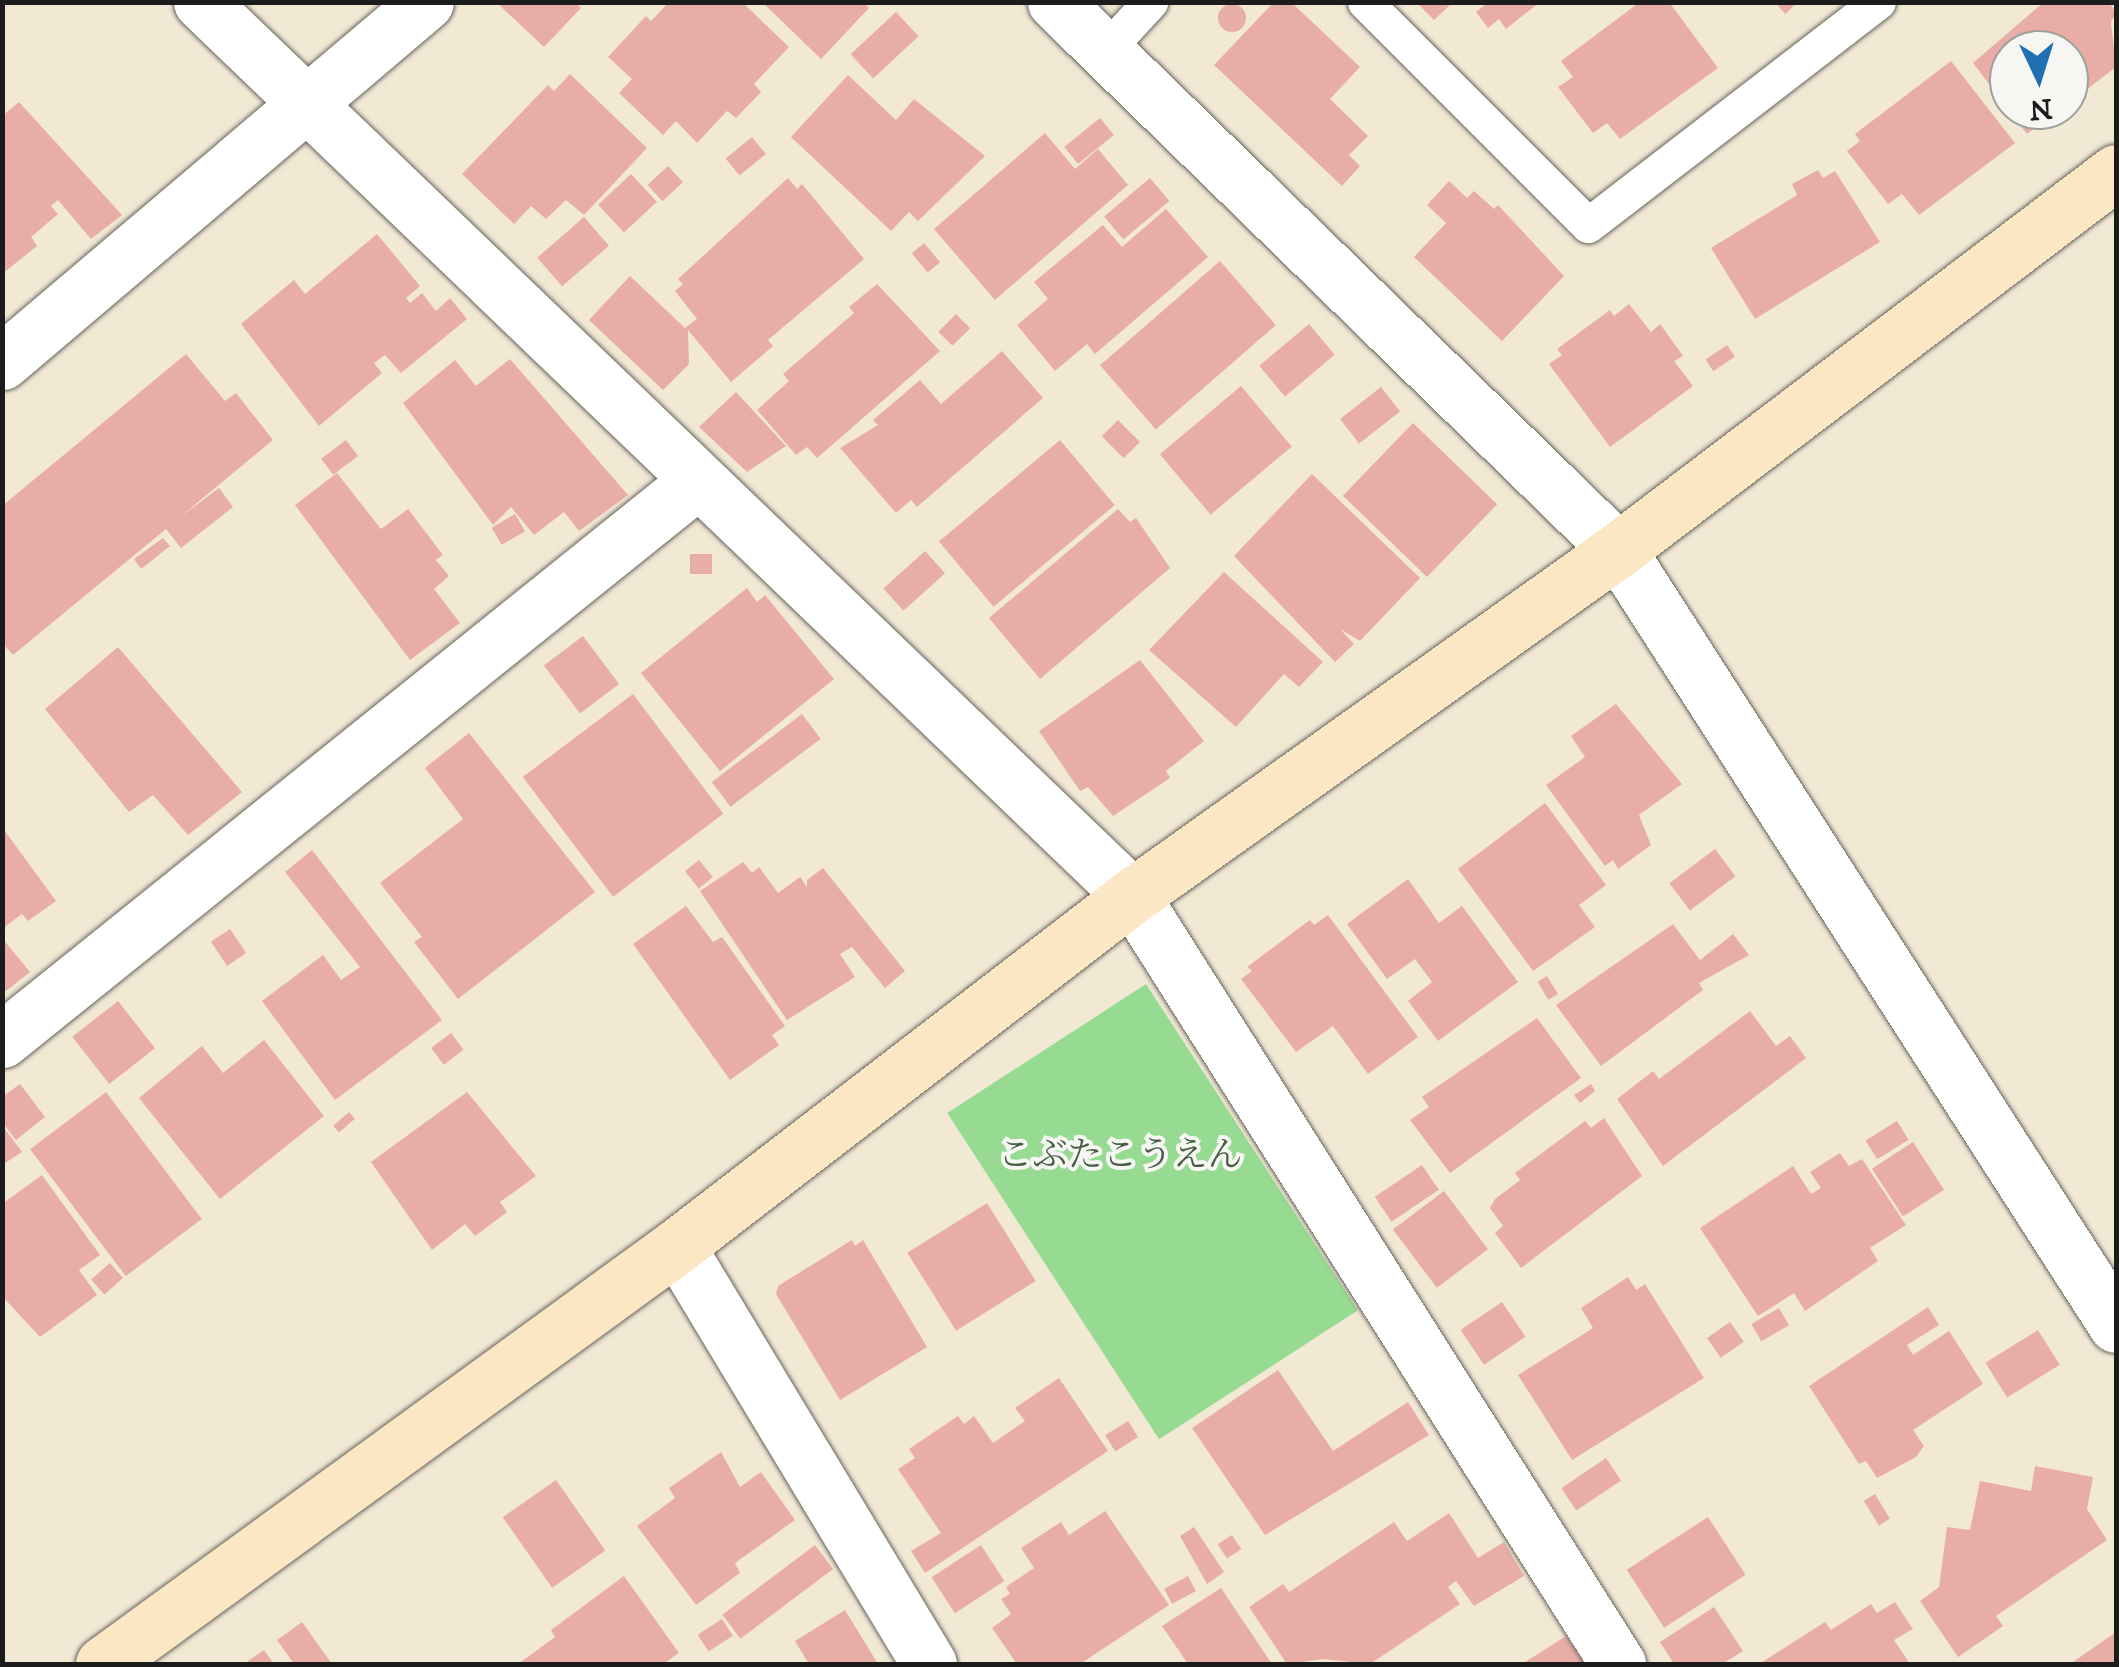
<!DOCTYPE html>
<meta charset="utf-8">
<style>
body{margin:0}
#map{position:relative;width:2119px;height:1667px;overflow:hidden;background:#f2e9d5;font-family:"IM FELL DW Pica","Noto Serif JP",serif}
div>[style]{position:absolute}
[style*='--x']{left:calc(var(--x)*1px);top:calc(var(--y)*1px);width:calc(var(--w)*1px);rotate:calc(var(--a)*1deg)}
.green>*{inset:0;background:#97da92;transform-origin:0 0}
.building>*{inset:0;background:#e9ada7;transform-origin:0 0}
.round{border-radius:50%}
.roads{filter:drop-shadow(0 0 2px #67645d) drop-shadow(0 0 2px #67645d)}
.lane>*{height:35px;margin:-17.5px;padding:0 17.5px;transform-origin:17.5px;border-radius:17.5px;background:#fff}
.street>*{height:55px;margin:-27.5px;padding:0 27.5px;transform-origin:27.5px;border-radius:27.5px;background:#fff}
.secondary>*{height:55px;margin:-27.5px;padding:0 27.5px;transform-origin:27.5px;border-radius:27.5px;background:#fbe7c3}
span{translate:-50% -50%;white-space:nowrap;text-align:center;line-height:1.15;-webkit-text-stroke:8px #f6f6f2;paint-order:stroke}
.park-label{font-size:35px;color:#475e45}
.frame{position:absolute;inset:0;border:5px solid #1c1c1c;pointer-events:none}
.north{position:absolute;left:1989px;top:30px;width:100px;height:100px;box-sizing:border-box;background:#f6f6f2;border:2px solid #9f9f9c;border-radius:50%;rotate:176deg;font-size:28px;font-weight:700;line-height:40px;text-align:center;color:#1c1c1c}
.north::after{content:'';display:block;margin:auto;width:35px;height:45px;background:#1f6fb2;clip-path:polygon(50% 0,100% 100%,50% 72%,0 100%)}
</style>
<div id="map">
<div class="green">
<div style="left:1146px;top:984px;width:389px;height:237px;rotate:57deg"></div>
</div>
<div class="building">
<div style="clip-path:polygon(496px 2px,575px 2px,581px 8px,544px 47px)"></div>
<div style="clip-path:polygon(669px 2px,742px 2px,789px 47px,754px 84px,761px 92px,736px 118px,727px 111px,697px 143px,676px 121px,663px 135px,619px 93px,632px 79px,608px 57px,646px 16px,651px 21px)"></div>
<div style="clip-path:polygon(762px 2px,863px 2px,869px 8px,821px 59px)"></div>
<div style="clip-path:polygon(1274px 2px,1291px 2px,1360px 67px,1330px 99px,1368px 136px,1349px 155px,1360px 166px,1342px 186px,1214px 65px)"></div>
<div style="clip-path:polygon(1416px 2px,1453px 2px,1434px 20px)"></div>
<div style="clip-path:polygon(1488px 2px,1540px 2px,1506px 29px,1499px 19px,1488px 28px,1476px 12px)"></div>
<div style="clip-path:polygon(1640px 2px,1669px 2px,1718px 68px,1620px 139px,1607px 123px,1593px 133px,1558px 87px,1573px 77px,1561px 61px)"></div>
<div style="clip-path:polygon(1775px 2px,1798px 2px,1785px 14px)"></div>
<div style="clip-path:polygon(2044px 2px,2109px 2px,2116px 13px,2111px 22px,2116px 67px,2069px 103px,2069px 50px,2009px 50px,2009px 110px,2059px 110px,2027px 134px,1973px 63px)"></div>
<div class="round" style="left:1218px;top:4px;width:28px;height:28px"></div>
<div style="left:896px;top:12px;width:33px;height:62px;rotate:47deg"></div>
<div style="clip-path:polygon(1951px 61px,2015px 143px,1919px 215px,1902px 194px,1888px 204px,1847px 151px,1860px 141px,1855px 134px)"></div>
<div style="clip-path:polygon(570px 74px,647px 148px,584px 215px,566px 200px,546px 219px,531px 206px,514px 224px,462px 174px,548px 85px,554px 91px)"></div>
<div style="clip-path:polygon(848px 75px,896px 120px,914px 99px,985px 156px,918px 221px,909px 212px,891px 231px,791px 137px)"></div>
<div style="clip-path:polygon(19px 102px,122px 215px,91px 239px,58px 200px,51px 206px,58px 214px,31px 237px,37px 246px,2px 274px,2px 116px)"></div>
<div style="left:1100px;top:118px;width:22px;height:46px;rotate:51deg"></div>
<div style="clip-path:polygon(1045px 133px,1075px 169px,1098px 149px,1128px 185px,995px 300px,934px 229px)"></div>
<div style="left:752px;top:137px;width:22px;height:34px;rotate:51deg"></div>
<div style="left:668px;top:166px;width:22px;height:28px;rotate:47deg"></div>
<div style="clip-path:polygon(1818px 170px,1823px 178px,1835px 171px,1880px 242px,1755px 319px,1711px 248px,1797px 195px,1792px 184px)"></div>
<div style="left:631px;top:174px;width:38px;height:45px;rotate:47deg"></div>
<div style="clip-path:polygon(788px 178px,797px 189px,802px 184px,864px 259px,768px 340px,773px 346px,731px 382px,688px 330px,689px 364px,663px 390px,589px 320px,630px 276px,685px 328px,697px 319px,675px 291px,683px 284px,678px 279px)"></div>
<div style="left:1150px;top:178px;width:30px;height:60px;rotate:50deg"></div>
<div style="clip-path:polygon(1449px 181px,1467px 198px,1474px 191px,1494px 209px,1498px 205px,1564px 276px,1502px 341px,1414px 257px,1446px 223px,1427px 205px)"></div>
<div style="clip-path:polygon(1166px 209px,1208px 257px,1095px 354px,1087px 344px,1055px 371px,1017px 325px,1048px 299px,1034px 282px,1103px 225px,1122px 247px)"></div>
<div style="left:584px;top:217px;width:38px;height:62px;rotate:49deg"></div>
<div style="clip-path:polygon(377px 234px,420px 286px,406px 298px,410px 303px,422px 293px,436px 311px,450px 298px,467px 319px,401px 373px,385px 355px,374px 363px,382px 373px,319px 426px,241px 324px,294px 280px,305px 294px)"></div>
<div style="left:924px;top:243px;width:25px;height:16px;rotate:50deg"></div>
<div style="left:1220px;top:261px;width:85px;height:159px;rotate:49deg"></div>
<div style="clip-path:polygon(877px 284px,940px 351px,817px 458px,807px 447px,796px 455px,757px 410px,789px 381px,783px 374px,854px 313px,849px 307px)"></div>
<div style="clip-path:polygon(1629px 304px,1651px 332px,1660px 324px,1683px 356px,1674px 361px,1693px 386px,1610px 447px,1549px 364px,1562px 355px,1557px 349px,1610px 310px,1614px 316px)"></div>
<div style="left:956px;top:314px;width:20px;height:25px;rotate:45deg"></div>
<div style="left:1309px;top:324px;width:40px;height:65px;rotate:50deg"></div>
<div style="left:1727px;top:345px;width:14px;height:26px;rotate:56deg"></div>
<div style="clip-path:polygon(1002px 351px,1043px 398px,917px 507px,911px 500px,896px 513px,840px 448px,878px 425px,873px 420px,920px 380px,941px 404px)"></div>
<div style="clip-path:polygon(186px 354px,225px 401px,236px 393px,273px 440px,180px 517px,219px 488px,233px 507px,181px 548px,166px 529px,13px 655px,2px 643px,2px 506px)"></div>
<div style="clip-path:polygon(510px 359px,628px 495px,579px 531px,564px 512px,534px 535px,511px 507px,493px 525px,403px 403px,455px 360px,476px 386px)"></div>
<div style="left:1241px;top:386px;width:79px;height:106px;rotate:50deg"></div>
<div style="left:1381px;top:387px;width:31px;height:52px;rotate:52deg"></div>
<div style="clip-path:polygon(736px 392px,786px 446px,747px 472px,699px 427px)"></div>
<div style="left:1118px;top:420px;width:31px;height:23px;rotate:45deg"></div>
<div style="left:1413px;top:423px;width:117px;height:101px;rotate:44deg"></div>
<div style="left:346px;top:440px;width:20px;height:31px;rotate:53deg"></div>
<div style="left:1060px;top:440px;width:85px;height:158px;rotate:50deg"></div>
<div style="clip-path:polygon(337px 473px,381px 529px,408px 509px,443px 555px,436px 560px,449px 576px,434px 589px,460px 623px,410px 660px,295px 505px)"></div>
<div style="clip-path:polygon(1312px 474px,1420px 578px,1360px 641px,1340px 629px,1354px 644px,1335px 662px,1234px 556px)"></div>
<div style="clip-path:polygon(1118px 509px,1130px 522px,1136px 518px,1170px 568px,1040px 679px,989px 618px)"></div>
<div style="left:515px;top:514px;width:20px;height:27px;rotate:60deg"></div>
<div style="clip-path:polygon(163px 538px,170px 546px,141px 569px,134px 559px)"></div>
<div style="left:925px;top:551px;width:30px;height:56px;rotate:48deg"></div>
<div style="left:690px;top:554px;width:22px;height:20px"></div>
<div style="clip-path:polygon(1224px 572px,1323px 662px,1299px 687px,1284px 674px,1236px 727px,1149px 650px)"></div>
<div style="clip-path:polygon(747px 588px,757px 602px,765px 595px,834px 679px,720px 771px,641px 673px)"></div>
<div style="left:583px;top:636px;width:60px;height:49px;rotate:53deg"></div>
<div style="clip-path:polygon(118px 647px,242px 792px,188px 835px,153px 795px,129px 812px,45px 709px)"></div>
<div style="clip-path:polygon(1140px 660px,1204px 741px,1166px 771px,1170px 778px,1113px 816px,1088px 787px,1080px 791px,1039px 731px)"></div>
<div style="left:633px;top:694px;width:150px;height:138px;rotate:53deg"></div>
<div style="clip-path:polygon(1616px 704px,1682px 784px,1639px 815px,1651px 845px,1618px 869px,1613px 860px,1605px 866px,1546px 785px,1585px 757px,1571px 736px)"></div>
<div style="left:802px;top:714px;width:31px;height:113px;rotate:53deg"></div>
<div style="clip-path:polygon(469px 733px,595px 892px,458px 999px,414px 942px,422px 937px,380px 883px,463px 819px,425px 768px)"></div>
<div style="clip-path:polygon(1545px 803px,1606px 885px,1579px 905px,1595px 927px,1533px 971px,1458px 869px)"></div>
<div style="clip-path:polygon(2px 827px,56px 901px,28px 921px,22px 914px,2px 929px)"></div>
<div style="left:1715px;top:849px;width:34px;height:57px;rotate:53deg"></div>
<div style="clip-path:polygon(312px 850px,442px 1020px,335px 1100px,262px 1001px,323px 955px,341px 980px,360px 967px,285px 872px)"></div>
<div style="left:699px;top:860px;width:22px;height:18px;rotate:51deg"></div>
<div style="clip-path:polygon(743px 862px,752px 873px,759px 867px,778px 893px,800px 877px,807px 887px,807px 880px,823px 868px,905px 971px,885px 988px,852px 947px,840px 954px,855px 977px,787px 1020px,700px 891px)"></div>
<div style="clip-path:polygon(1408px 879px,1439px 923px,1462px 906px,1518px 982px,1438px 1041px,1408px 1001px,1432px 982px,1415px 959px,1387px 979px,1347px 924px)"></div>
<div style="clip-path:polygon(686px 906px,713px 942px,722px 937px,785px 1026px,772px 1035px,779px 1045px,730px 1080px,633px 944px)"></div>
<div style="clip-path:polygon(1328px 915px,1418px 1037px,1368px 1074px,1333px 1026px,1296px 1052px,1241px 979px,1252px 971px,1247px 967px,1310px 920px,1314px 925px)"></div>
<div style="clip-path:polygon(1673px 924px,1700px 960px,1733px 934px,1749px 955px,1699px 983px,1703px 990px,1601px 1066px,1556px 1005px)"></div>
<div style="left:230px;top:929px;width:29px;height:23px;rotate:56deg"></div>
<div style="clip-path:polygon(2px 938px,30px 972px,6px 991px,2px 985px)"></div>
<div style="left:1547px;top:976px;width:21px;height:11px;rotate:59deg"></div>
<div style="left:118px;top:1001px;width:60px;height:58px;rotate:52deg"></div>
<div style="clip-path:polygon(1750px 1011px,1776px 1046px,1790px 1036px,1806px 1058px,1663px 1166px,1617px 1099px,1653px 1071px,1659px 1079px)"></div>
<div style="clip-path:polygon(1537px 1018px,1581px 1078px,1450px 1173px,1410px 1120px,1429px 1107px,1422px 1097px)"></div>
<div style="left:451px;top:1033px;width:21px;height:25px;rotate:53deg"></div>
<div style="clip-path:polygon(264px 1040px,324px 1116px,220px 1199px,139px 1098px,202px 1046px,223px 1073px)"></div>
<div style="clip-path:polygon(20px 1084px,45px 1117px,16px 1140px,2px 1122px,2px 1097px)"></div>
<div style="clip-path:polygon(1591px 1084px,1595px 1091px,1580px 1103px,1574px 1095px)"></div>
<div style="left:106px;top:1092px;width:159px;height:95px;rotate:53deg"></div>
<div style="clip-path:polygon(467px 1092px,536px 1176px,500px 1202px,507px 1212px,475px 1236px,465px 1224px,432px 1250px,371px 1162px)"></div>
<div style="left:349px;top:1112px;width:9px;height:21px;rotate:49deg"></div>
<div style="clip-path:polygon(1604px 1118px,1642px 1176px,1521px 1268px,1495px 1233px,1503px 1226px,1490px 1208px,1495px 1199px,1520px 1180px,1515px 1173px,1585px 1121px,1591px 1128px)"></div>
<div style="left:1897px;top:1121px;width:22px;height:37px;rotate:58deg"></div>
<div style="clip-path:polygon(2px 1125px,22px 1152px,2px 1165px)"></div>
<div style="left:1913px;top:1142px;width:57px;height:49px;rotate:57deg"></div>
<div style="clip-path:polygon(1840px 1153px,1849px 1166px,1862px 1159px,1906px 1225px,1870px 1248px,1878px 1261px,1805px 1311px,1794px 1293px,1758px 1316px,1700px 1228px,1793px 1166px,1811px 1194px,1821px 1188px,1810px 1172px)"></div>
<div style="left:1422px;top:1165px;width:30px;height:57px;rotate:56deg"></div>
<div style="clip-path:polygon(42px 1175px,100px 1255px,79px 1270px,97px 1295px,40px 1337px,2px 1296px,2px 1204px)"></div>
<div style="left:1444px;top:1191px;width:73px;height:64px;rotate:53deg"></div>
<div style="left:987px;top:1203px;width:92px;height:94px;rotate:58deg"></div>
<div style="clip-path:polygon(852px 1240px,855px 1246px,863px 1240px,927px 1347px,840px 1400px,776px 1294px,778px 1286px)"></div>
<div style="left:110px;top:1263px;width:20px;height:25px;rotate:49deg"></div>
<div style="clip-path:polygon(1628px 1277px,1636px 1290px,1645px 1284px,1704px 1378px,1572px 1460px,1518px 1375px,1593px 1328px,1581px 1308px)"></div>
<div style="left:1502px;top:1302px;width:42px;height:50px;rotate:56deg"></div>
<div style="clip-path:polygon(1928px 1307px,1939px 1325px,1907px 1345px,1913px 1355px,1949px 1331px,1983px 1384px,1913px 1430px,1924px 1446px,1916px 1457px,1877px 1478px,1866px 1461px,1859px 1464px,1809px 1386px)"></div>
<div style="left:1779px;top:1308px;width:20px;height:32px;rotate:60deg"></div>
<div style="left:1730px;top:1322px;width:24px;height:28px;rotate:55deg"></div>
<div style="left:2038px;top:1330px;width:41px;height:62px;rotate:58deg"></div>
<div style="clip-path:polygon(1278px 1370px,1333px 1451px,1408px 1402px,1429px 1435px,1265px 1535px,1192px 1428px)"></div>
<div style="clip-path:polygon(1059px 1378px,1108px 1451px,925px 1573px,911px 1551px,941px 1533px,898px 1469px,915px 1458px,909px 1449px,958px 1416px,964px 1424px,974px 1416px,993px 1443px,1025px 1421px,1015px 1408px)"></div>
<div style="left:1128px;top:1421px;width:19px;height:27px;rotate:58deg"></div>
<div style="clip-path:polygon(721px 1452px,740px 1487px,761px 1472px,795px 1520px,735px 1563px,740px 1573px,696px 1605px,637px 1526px,675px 1498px,669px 1488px)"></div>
<div style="left:1606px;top:1458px;width:27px;height:54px;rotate:56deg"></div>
<div style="clip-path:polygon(2035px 1466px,2093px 1477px,2087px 1509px,2107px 1540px,1996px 1616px,2003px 1626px,1958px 1657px,1920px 1601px,1939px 1587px,1947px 1527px,1970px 1530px,1980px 1481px,2031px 1491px)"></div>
<div style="left:556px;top:1480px;width:86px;height:65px;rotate:55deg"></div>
<div style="left:1875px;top:1494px;width:29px;height:13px;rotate:59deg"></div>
<div style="clip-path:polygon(1105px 1511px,1169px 1605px,1080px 1664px,1017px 1664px,992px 1628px,1011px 1614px,1001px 1599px,1010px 1594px,1006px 1587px,1034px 1568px,1021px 1548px,1061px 1522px,1069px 1535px)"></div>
<div style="clip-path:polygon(1449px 1513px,1478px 1558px,1504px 1542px,1524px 1576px,1474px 1606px,1456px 1581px,1448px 1587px,1460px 1604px,1370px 1664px,1323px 1659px,1287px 1664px,1249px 1607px,1283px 1584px,1289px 1592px,1394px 1522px,1407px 1541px)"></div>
<div style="left:1708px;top:1517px;width:69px;height:97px;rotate:57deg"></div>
<div style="clip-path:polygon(1194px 1527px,1224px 1572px,1207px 1584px,1180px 1536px)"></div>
<div style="left:1232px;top:1535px;width:17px;height:17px;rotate:57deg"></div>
<div style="left:815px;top:1545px;width:30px;height:116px;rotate:53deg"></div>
<div style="left:981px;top:1545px;width:43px;height:59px;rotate:57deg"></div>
<div style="clip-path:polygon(624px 1576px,679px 1653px,663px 1664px,518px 1664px,555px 1637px,551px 1630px)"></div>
<div style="left:1188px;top:1576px;width:17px;height:27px;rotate:62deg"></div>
<div style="clip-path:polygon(1221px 1588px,1272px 1664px,1188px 1664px,1162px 1626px)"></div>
<div style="clip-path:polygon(1895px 1602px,1913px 1629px,1894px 1640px,1910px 1664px,1759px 1664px,1825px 1622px,1831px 1630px,1871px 1604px,1877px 1613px)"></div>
<div style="clip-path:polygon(1714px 1607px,1743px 1651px,1722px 1664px,1674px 1664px,1660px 1642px)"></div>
<div style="clip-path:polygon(845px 1610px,878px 1664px,809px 1664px,795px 1641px)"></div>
<div style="left:722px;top:1619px;width:20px;height:29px;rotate:57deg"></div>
<div style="clip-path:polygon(302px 1622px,332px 1664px,294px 1664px,277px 1640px)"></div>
<div style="clip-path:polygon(2116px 1632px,2116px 1664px,2070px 1664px)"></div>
<div style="clip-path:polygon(1566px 1636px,1585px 1664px,1522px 1664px)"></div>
<div style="clip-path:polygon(264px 1650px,274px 1664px,244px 1664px)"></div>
</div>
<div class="roads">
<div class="lane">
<div style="--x:1365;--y:2;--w:315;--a:45"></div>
<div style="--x:1588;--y:225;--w:366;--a:-37.6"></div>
<div style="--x:1105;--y:51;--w:67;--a:-47.4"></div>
</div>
<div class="street">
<div style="--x:201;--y:2;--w:1291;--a:43.84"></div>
<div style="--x:1132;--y:896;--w:909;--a:57.67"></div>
<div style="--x:1055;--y:2;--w:786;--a:44.23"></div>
<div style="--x:1618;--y:550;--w:921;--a:57.28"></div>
<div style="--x:2;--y:362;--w:556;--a:-40.33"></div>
<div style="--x:2;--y:1040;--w:891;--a:-38.8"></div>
<div style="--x:677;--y:1246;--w:488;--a:58.9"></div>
</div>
<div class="secondary">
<div style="--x:103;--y:1664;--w:710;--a:-36.06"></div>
<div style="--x:677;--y:1246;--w:574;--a:-37.57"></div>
<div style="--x:1132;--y:896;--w:597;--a:-35.45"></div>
<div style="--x:1618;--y:550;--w:625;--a:-37.2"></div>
</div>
</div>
<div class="park-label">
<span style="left:1120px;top:1156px">こぶたこうえん</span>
</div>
<div class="frame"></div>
<div class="north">N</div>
</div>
